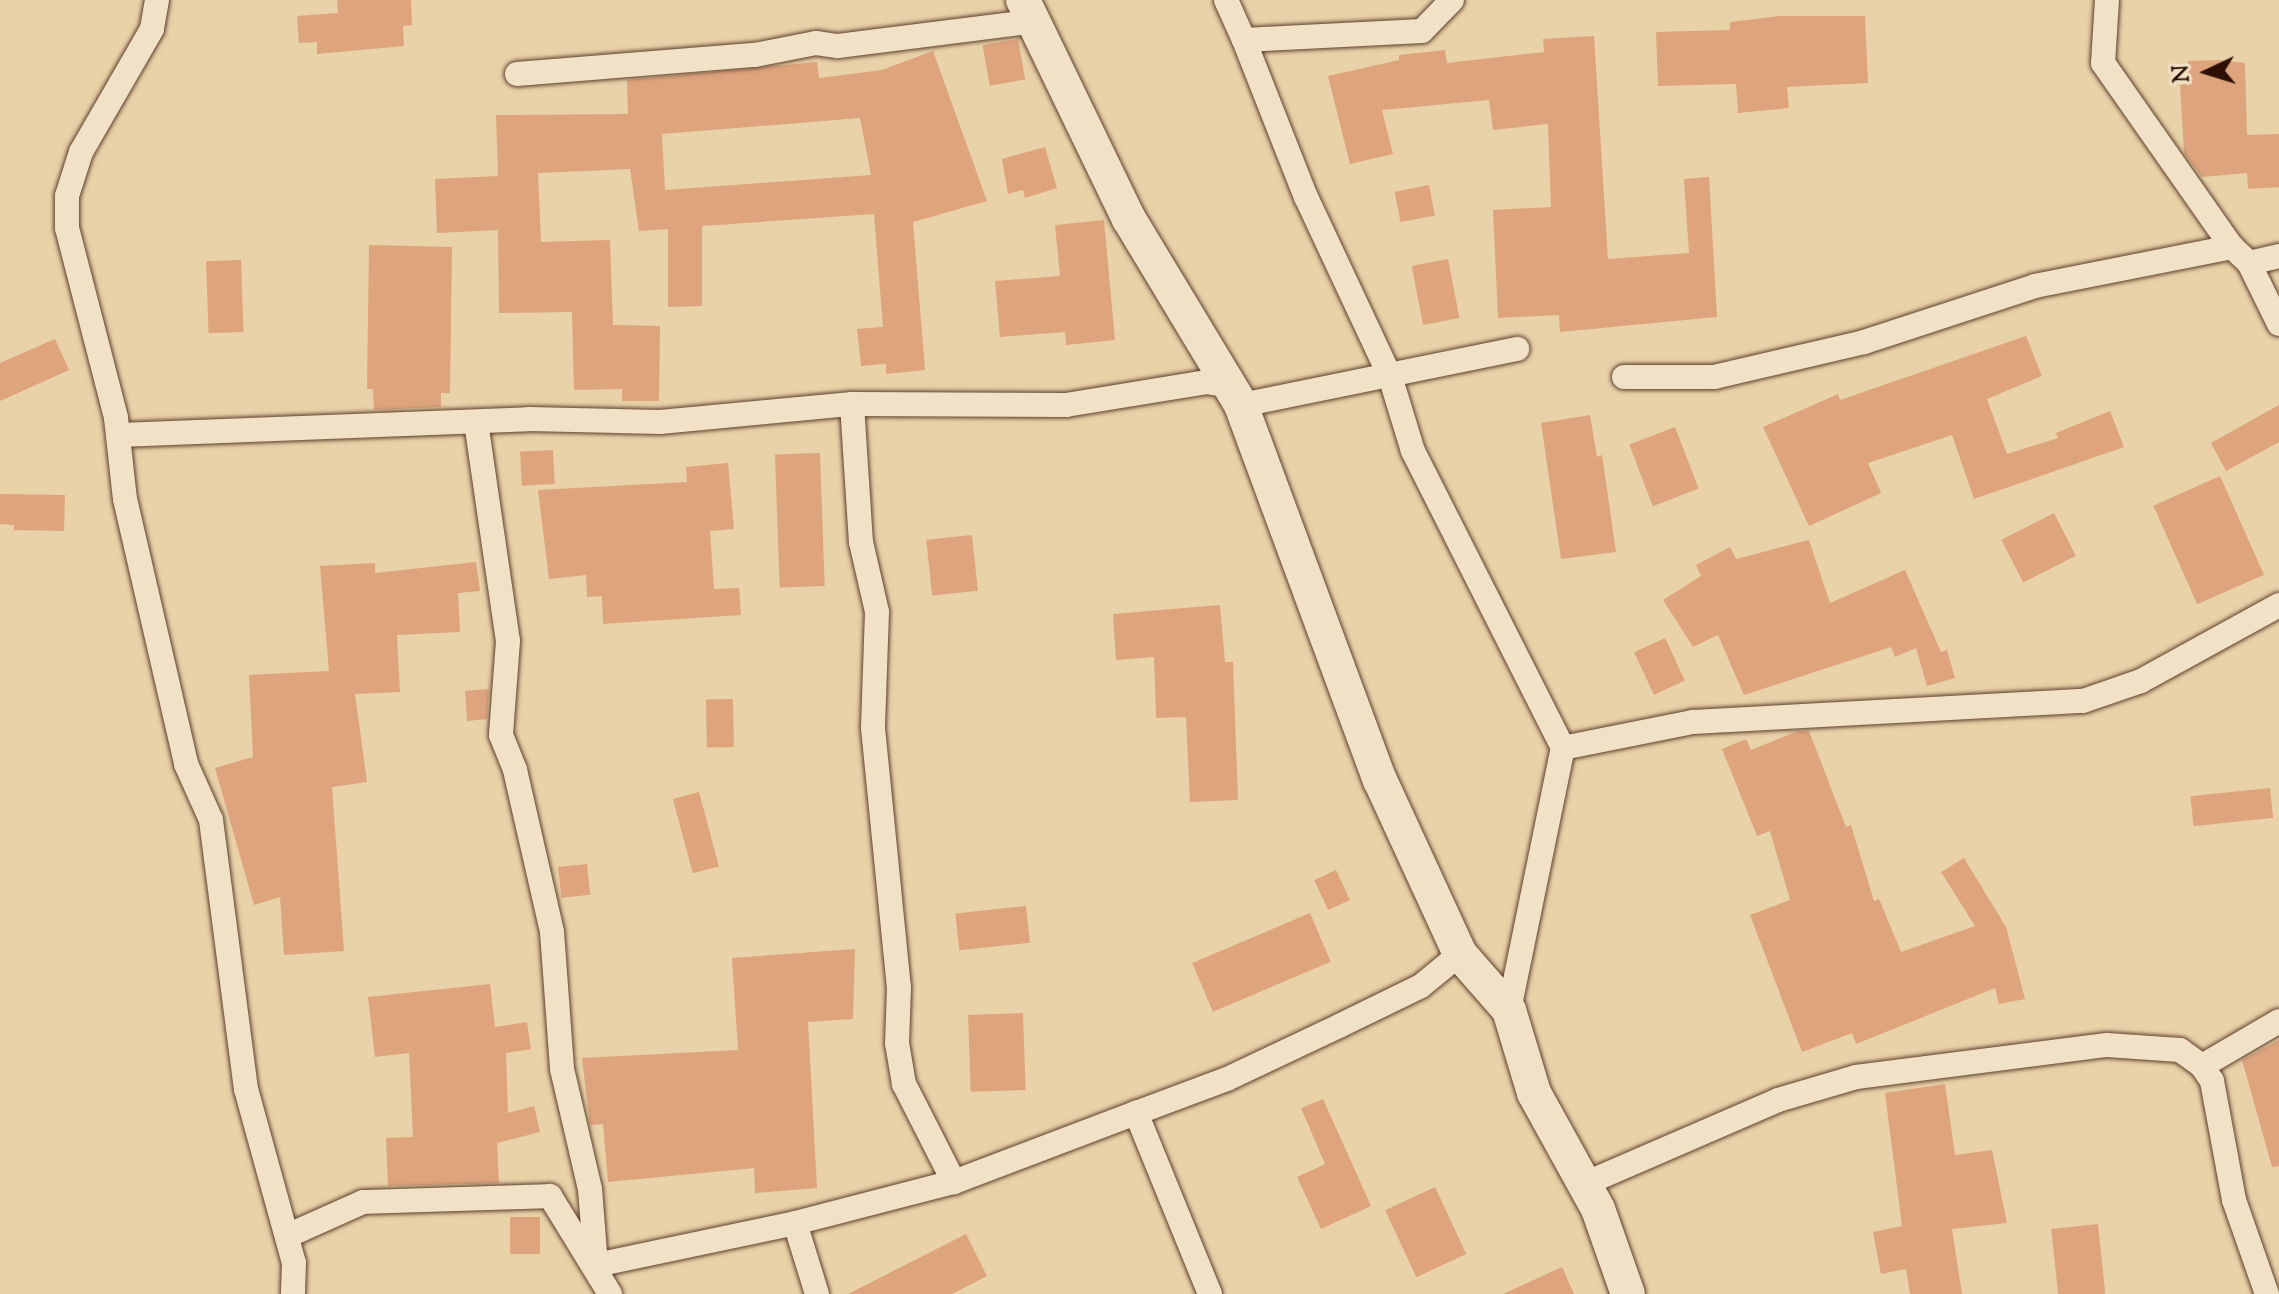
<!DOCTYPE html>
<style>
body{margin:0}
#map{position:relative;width:2279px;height:1294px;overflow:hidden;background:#e9d1a8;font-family:"Sorts Mill Goudy",serif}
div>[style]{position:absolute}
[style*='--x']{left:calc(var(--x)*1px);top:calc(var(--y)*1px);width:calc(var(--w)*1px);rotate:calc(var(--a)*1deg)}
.building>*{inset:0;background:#dda47d;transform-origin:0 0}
.roads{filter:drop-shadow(0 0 2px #5d402c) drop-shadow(0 0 2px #5d402c)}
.street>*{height:24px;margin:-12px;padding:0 12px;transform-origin:12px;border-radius:12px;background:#f1e1c6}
.secondary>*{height:34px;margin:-17px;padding:0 17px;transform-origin:17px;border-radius:17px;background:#f1e1c6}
span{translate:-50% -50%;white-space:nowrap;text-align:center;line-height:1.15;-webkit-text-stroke:7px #f1e1c6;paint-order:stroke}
.north{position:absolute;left:2167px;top:32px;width:80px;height:80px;-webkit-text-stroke:6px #f1e1c6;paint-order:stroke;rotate:266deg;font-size:22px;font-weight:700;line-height:32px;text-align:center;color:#2e0f03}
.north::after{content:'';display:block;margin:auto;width:28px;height:36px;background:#2e0f03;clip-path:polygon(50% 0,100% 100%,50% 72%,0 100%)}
</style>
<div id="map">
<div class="building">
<div style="clip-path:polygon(337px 0,411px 0,412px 25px,403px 26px,404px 46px,317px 54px,317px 42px,299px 43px,297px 16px,338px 13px)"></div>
<div style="clip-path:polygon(1780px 16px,1865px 16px,1868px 83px,1787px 87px,1789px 108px,1738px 113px,1736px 84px,1658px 86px,1656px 32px,1730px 30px,1730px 22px)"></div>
<div style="clip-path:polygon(1594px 36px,1608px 259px,1689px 253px,1684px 179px,1709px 177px,1717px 317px,1560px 332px,1559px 315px,1498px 318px,1493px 210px,1551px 207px,1548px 124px,1493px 130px,1489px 100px,1382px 110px,1393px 154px,1350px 164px,1328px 76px,1399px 60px,1399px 55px,1445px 50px,1447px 63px,1544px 52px,1543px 39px)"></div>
<div style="left:1018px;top:39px;width:41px;height:36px;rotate:80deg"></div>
<div style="clip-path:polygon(evenodd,933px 51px,987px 201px,913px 222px,925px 370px,886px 374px,886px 364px,861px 366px,857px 329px,883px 327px,874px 214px,702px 226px,702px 306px,668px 307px,668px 229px,639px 231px,630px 169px,538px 173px,541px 242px,610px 240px,613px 325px,660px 326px,659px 401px,622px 401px,622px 389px,574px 390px,572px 312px,499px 313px,498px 230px,437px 233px,435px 179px,498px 176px,496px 115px,628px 114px,627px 80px,817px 62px,819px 78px,882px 70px,933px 51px,860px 118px,871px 175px,665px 190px,662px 134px,860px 118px)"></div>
<div style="clip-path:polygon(2219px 60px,2245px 63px,2247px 135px,2279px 134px,2279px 187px,2248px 189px,2247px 173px,2202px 177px,2184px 153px,2180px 85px,2188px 84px,2188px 61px)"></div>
<div style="clip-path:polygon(1045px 147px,1057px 188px,1025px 198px,1023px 190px,1008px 194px,1002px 159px)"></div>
<div style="left:1429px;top:185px;width:31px;height:35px;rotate:79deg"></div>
<div style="clip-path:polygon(1104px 220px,1115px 340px,1066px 345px,1065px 332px,1000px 337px,995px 281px,1060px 276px,1055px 225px)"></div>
<div style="clip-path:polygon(369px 245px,452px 247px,450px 393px,441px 393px,441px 407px,374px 410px,373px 389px,367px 389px)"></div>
<div style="left:1448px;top:259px;width:60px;height:37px;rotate:79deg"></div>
<div style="left:241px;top:260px;width:72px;height:35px;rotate:88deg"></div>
<div style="clip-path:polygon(2026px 336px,2042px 376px,1987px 399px,2007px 454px,2058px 438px,2056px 433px,2110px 411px,2124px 447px,1974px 499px,1952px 435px,1868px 463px,1881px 493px,1809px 526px,1763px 427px,1838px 394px,1840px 400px)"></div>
<div style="clip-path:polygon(55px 339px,69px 370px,0 401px,0 363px)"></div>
<div style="clip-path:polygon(2279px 405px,2279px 442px,2226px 471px,2211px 443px)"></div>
<div style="clip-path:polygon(1590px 415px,1597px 457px,1602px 455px,1616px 552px,1561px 559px,1541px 423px)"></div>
<div style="left:1675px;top:427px;width:66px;height:49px;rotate:69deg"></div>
<div style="left:553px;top:450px;width:34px;height:33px;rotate:87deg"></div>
<div style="left:820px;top:453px;width:133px;height:45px;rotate:88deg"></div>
<div style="clip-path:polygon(728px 463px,734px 529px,710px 531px,714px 589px,739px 588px,741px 615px,603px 624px,602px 596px,587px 597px,586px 575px,549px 579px,538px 490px,687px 482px,686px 467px)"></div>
<div style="left:2220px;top:476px;width:108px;height:73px;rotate:66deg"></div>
<div style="clip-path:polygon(0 494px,65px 495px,64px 531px,14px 530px,14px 525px,0 524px)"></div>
<div style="left:2054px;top:513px;width:48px;height:59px;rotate:63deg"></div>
<div style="left:972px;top:535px;width:56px;height:46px;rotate:84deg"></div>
<div style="clip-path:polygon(1809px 540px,1830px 603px,1905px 570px,1941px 652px,1947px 650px,1955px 678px,1927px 686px,1916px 648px,1895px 657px,1891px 647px,1744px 695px,1718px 635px,1693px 647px,1663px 600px,1701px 576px,1696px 565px,1730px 547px,1736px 559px)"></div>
<div style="clip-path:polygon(476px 562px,480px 591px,458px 593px,460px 632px,397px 635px,400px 692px,355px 694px,367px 782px,332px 787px,344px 951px,284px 955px,280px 897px,254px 905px,215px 768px,253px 757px,249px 675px,329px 671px,320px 566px,375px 563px,375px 573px)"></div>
<div style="clip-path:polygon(1220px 605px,1225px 662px,1233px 662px,1238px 800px,1190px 802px,1186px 717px,1156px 718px,1154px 657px,1116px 660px,1113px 614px)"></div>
<div style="left:1665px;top:638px;width:47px;height:34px;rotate:65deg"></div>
<div style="clip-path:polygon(489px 689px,487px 719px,467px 721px,465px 691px)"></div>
<div style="left:733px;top:699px;width:48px;height:27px;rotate:89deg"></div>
<div style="clip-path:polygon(1798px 731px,1809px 731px,1846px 827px,1851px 825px,1874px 901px,1879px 899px,1901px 952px,1975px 926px,1941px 872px,1964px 858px,2006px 927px,2025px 999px,1999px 1004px,1995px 988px,1856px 1044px,1852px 1033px,1802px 1052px,1750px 915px,1790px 900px,1770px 831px,1757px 836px,1722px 749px,1746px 739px,1751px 750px)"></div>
<div style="left:2270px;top:788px;width:30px;height:80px;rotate:84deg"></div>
<div style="left:699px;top:792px;width:77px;height:27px;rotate:75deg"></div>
<div style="left:587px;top:864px;width:31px;height:29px;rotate:84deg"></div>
<div style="left:1336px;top:870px;width:33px;height:24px;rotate:65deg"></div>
<div style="left:1026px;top:906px;width:37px;height:71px;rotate:84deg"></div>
<div style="left:1310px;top:913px;width:53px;height:128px;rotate:67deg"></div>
<div style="clip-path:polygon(855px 949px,853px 1019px,808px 1022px,817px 1188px,755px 1193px,754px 1168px,608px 1182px,603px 1124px,590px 1125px,582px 1058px,738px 1050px,732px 958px)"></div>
<div style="clip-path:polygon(490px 984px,495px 1027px,527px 1022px,531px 1049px,506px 1053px,508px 1113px,534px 1106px,540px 1132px,497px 1143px,499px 1183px,388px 1186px,386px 1138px,413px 1137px,409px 1053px,375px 1057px,368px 997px)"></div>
<div style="left:1023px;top:1013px;width:77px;height:55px;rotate:88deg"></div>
<div style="clip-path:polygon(2279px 1040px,2279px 1166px,2272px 1167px,2242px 1060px)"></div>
<div style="clip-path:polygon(1945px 1084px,1955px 1155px,1992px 1150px,2007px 1223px,1952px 1229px,1962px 1294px,1910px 1294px,1906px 1269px,1881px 1274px,1873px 1232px,1902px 1226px,1885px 1093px)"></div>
<div style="clip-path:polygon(1323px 1099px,1371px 1206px,1321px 1229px,1297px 1177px,1325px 1164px,1301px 1108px)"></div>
<div style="left:1435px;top:1187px;width:74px;height:55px;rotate:65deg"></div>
<div style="left:510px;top:1217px;width:30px;height:37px"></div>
<div style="left:2098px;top:1224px;width:70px;height:47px;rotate:84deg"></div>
<div style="clip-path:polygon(966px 1234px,987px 1276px,952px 1294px,848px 1294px)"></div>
<div style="clip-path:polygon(1562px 1267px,1574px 1294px,1503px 1294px)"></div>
</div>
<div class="roads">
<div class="street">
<div style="--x:157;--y:0;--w:29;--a:100"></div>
<div style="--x:152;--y:29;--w:142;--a:120"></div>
<div style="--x:81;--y:152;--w:46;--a:107.7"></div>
<div style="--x:67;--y:196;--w:32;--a:90"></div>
<div style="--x:67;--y:228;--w:196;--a:75.5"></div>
<div style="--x:116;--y:418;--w:81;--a:83.7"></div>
<div style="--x:125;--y:499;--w:272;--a:77"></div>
<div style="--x:186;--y:764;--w:61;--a:65.9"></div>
<div style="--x:211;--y:820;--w:271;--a:82.6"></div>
<div style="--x:246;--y:1089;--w:180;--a:74.6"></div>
<div style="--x:294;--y:1263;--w:31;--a:92"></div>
<div style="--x:1226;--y:0;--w:44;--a:65.8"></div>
<div style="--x:1244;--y:40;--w:178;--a:-2.9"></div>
<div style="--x:1422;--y:31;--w:43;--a:-45.9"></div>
<div style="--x:2107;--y:0;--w:63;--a:93.6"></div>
<div style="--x:2103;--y:63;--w:225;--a:55"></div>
<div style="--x:2232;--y:247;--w:23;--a:43"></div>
<div style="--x:2249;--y:263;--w:68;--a:63.8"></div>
<div style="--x:1244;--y:40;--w:169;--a:68.5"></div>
<div style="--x:1306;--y:197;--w:198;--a:64.9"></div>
<div style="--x:1390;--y:376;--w:78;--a:73"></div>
<div style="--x:1413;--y:451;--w:333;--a:63.2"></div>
<div style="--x:517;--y:74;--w:239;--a:-4.6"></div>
<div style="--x:755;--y:55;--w:62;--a:-11.1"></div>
<div style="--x:816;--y:43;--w:22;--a:8"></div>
<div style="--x:838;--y:46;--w:201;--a:-7.2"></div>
<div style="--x:2249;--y:263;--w:31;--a:-13"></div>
<div style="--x:1624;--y:377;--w:90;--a:0"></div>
<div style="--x:1714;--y:377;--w:154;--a:-13.1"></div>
<div style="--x:1864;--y:342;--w:180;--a:-18.1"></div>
<div style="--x:2035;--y:286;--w:201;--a:-11.2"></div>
<div style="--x:852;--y:404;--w:138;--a:86.3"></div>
<div style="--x:861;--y:542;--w:72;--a:77.1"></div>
<div style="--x:877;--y:612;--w:116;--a:92"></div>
<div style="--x:873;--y:728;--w:260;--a:84.3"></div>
<div style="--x:899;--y:987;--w:56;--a:92"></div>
<div style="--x:897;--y:1043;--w:42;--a:80.3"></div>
<div style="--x:904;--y:1084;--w:110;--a:63"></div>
<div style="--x:1241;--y:405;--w:282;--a:-11.5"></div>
<div style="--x:476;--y:422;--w:221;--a:81.7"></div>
<div style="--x:508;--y:641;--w:94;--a:94.3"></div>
<div style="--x:501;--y:735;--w:38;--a:68"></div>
<div style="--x:515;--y:770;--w:166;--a:77.1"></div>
<div style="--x:552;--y:932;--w:137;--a:85.8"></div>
<div style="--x:562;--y:1069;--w:123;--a:76.9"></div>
<div style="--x:590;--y:1189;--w:76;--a:85.5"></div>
<div style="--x:596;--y:1265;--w:203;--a:-11.9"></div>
<div style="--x:119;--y:435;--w:410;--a:-2.2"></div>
<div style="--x:529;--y:419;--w:131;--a:1.3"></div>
<div style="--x:660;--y:422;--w:193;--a:-5.4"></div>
<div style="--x:852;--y:404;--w:214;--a:0.3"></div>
<div style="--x:1066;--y:405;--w:142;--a:-9.3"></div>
<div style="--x:1206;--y:382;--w:19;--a:9"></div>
<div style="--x:1509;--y:1010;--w:268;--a:-78.4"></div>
<div style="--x:1563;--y:748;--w:133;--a:-11.3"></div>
<div style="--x:1693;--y:722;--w:391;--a:-3.1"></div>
<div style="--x:2083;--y:701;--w:61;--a:-19"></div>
<div style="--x:2141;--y:681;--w:158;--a:-28.8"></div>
<div style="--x:2202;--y:1066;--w:89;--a:-30.3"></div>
<div style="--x:1582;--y:1185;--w:214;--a:-23.4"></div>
<div style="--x:1778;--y:1100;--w:81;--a:-16.4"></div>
<div style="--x:1856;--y:1077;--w:253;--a:-7.3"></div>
<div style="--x:2107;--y:1045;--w:73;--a:3.9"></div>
<div style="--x:2180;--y:1050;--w:27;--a:36"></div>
<div style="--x:2202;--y:1066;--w:18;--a:56"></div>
<div style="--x:2212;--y:1081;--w:121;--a:79.5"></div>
<div style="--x:2234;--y:1200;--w:100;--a:70.7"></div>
<div style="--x:287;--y:1236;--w:83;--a:-24.1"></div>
<div style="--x:363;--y:1202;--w:187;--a:-1.8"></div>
<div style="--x:550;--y:1196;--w:115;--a:58.5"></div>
<div style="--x:817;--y:1294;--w:74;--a:-107.2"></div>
<div style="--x:795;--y:1223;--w:164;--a:-14.5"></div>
<div style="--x:954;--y:1182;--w:195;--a:-20.8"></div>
<div style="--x:1210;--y:1294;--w:196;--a:-112.2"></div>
<div style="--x:1136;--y:1113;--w:97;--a:-20.5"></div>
<div style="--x:1227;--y:1079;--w:124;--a:-25.3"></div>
<div style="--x:1339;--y:1026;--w:91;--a:-26"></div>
<div style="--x:1421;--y:986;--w:50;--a:-39.4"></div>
</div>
<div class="secondary">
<div style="--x:1023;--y:0;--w:243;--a:64.2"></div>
<div style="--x:1129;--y:219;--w:217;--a:58.9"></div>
<div style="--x:1241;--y:405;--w:400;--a:69.7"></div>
<div style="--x:1380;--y:780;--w:192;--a:65.3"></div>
<div style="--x:1460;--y:954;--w:74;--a:48.8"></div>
<div style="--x:1509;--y:1010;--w:87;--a:73.2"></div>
<div style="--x:1534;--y:1093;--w:132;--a:61.1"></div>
<div style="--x:1598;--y:1209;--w:90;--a:70.6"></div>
</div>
</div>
<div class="north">N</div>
</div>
